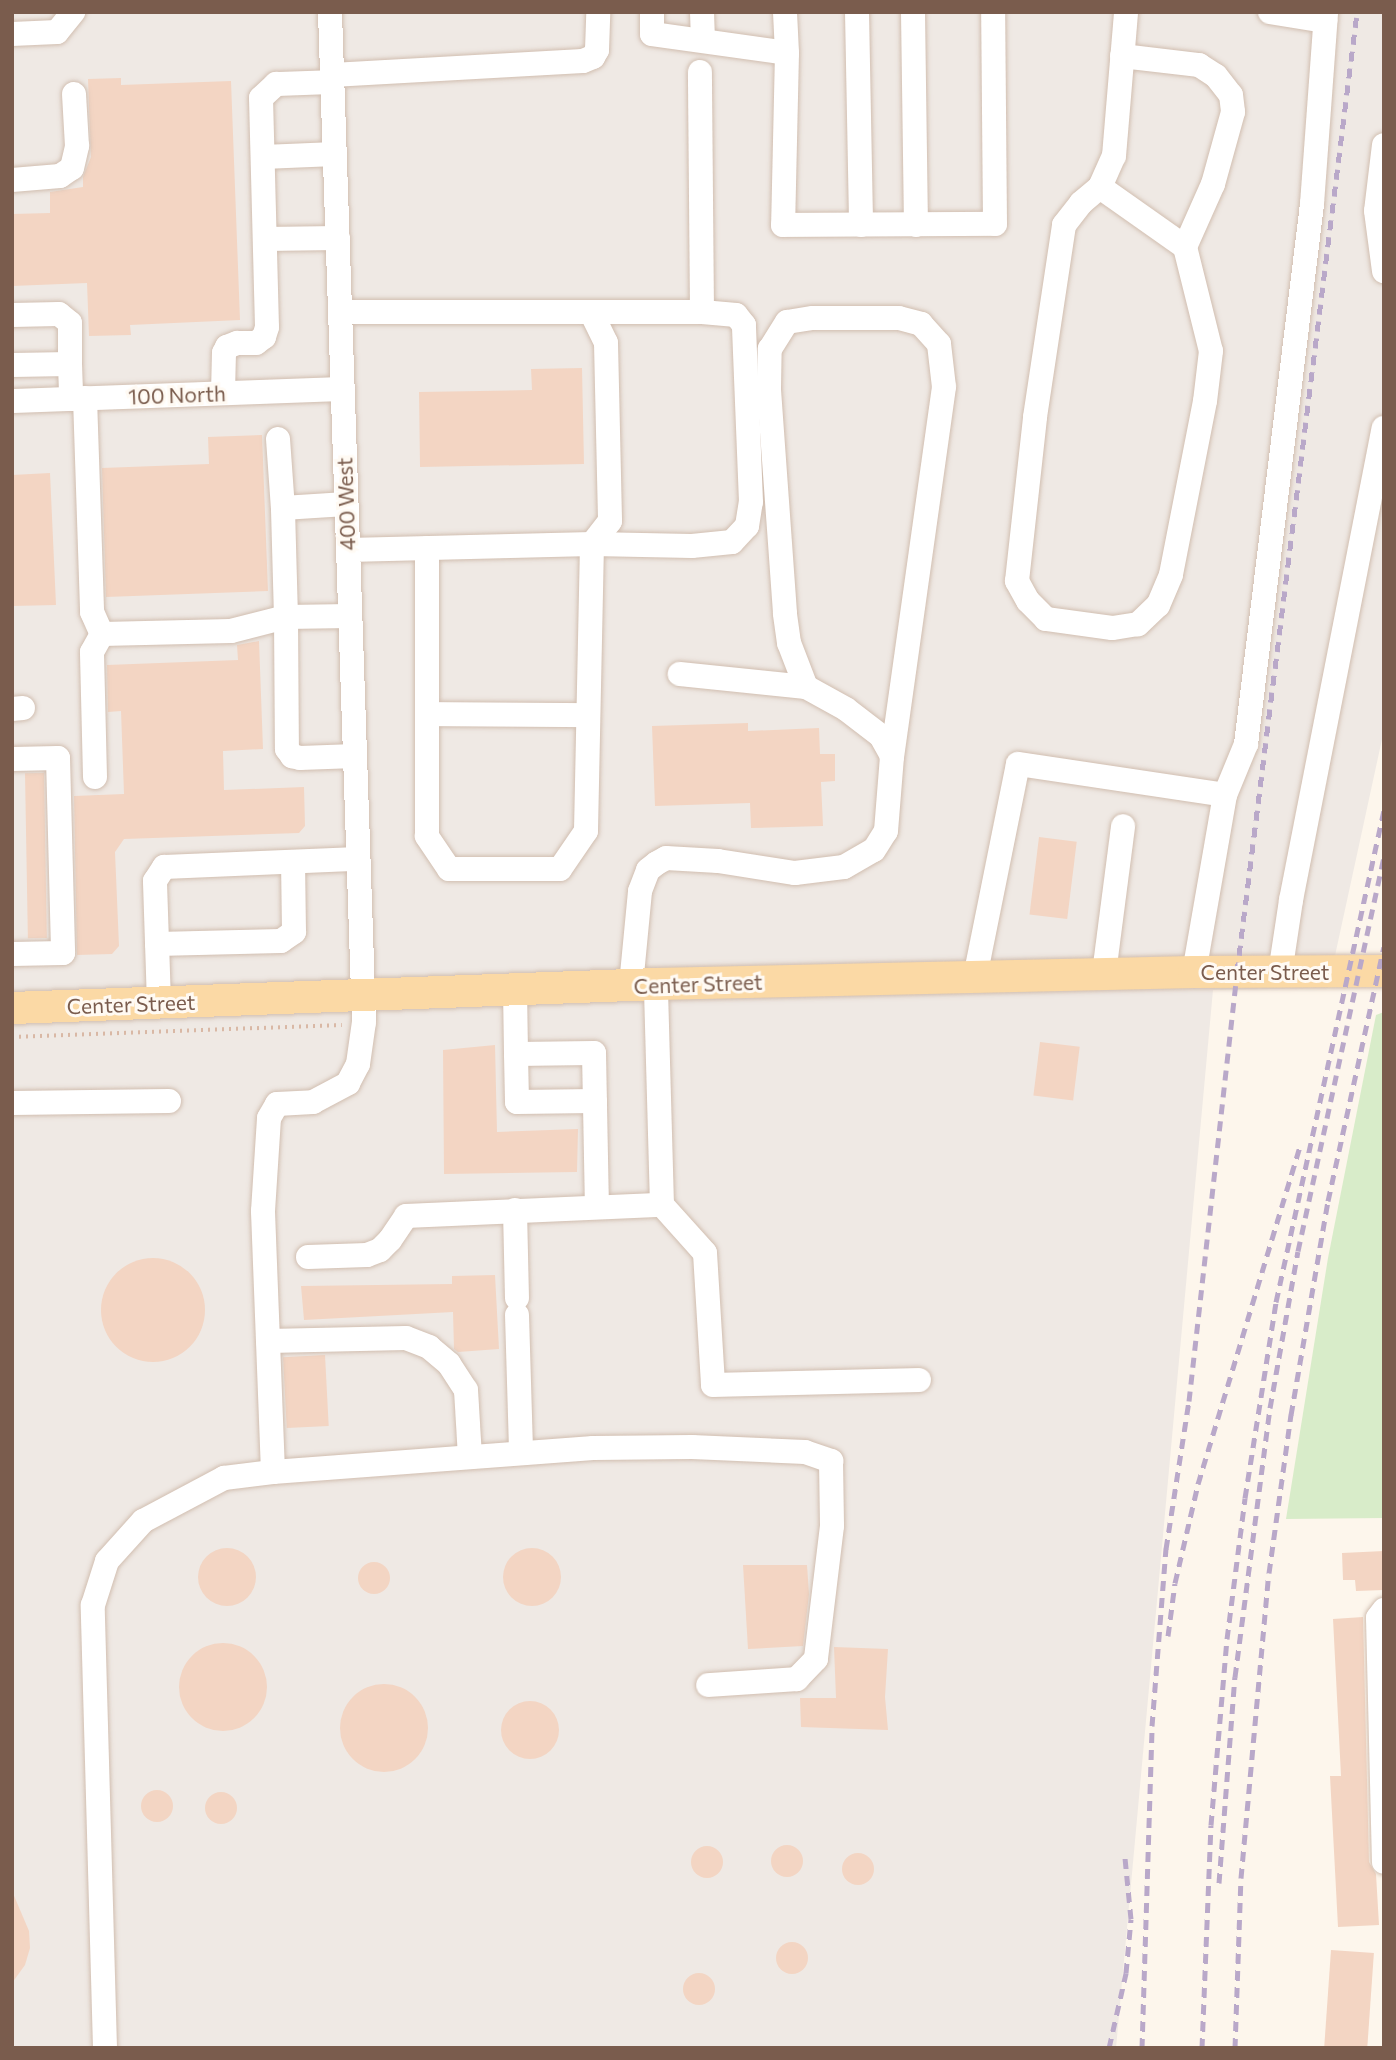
<!DOCTYPE html>
<style>
body{margin:0}
#map{position:relative;width:1396px;height:2060px;overflow:hidden;background:#fdf6ec;font-family:Commissioner,sans-serif}
div>[style]{position:absolute}
[style*='--x']{left:calc(var(--x)*1px);top:calc(var(--y)*1px);width:calc(var(--w)*1px);rotate:calc(var(--a)*1deg)}
.industrial>*{inset:0;background:#efe9e4}
.green>*{inset:0;background:#d8ecc9}
.building>*{inset:0;background:#f3d5c3;transform-origin:0 0}
.round{border-radius:50%}
.path>*{height:3.5px;margin-top:-1.75px;transform-origin:0;background:repeating-linear-gradient(90deg,#d9b8a5 0 2px,transparent 0 7px)}
.roads{filter:drop-shadow(0 0 2px #d1beb0) drop-shadow(0 0 2px #d1beb0)}
.minor>*{height:24px;margin:-12px;padding:0 12px;transform-origin:12px;border-radius:12px;background:#fff}
.major>*{height:32px;margin:-16px;padding:0 16px;transform-origin:16px;border-radius:16px;background:#fbd9a5}
.rail>*{height:5px;margin-top:-2.5px;transform-origin:0;background:repeating-linear-gradient(90deg,#b9a8c9 0 10px,transparent 0 17px)}
span{translate:-50% -50%;white-space:nowrap;text-align:center;line-height:1.15;-webkit-text-stroke:6px #fffaf3;paint-order:stroke}
.street-label{font-size:21px;color:#7a5c4d}
.frame{position:absolute;inset:0;border:14px solid #7a5c4d;pointer-events:none}
</style>
<div id="map">
<div class="industrial">
<div style="clip-path:polygon(12px 12px,1384px 12px,1384px 730px,1328px 988px,1213px 990px,1116px 2048px,12px 2048px)"></div>
</div>
<div class="green">
<div style="clip-path:polygon(1384px 1012px,1384px 1518px,1286px 1519px,1328px 1258px,1376px 1015px)"></div>
</div>
<div class="building">
<div style="clip-path:polygon(121px 78px,121px 85px,231px 81px,240px 320px,130px 325px,131px 335px,89px 336px,87px 283px,12px 286px,12px 214px,50px 213px,50px 192px,83px 187px,83px 177px,91px 157px,88px 79px)"></div>
<div style="clip-path:polygon(582px 368px,584px 464px,420px 467px,419px 392px,532px 390px,531px 369px)"></div>
<div style="clip-path:polygon(262px 435px,268px 591px,106px 597px,102px 468px,209px 464px,208px 437px)"></div>
<div style="clip-path:polygon(50px 473px,56px 605px,12px 606px,12px 475px)"></div>
<div style="clip-path:polygon(259px 641px,263px 749px,223px 751px,224px 790px,304px 787px,305px 826px,299px 833px,124px 839px,115px 852px,119px 946px,112px 954px,77px 955px,74px 796px,124px 794px,121px 711px,108px 712px,107px 665px,238px 660px,237px 645px)"></div>
<div style="clip-path:polygon(748px 723px,748px 731px,819px 728px,820px 754px,835px 754px,835px 781px,821px 782px,823px 826px,751px 828px,750px 803px,655px 806px,652px 726px)"></div>
<div style="left:44px;top:773px;width:165px;height:19px;rotate:89deg"></div>
<div style="left:1039px;top:837px;width:38px;height:78px;rotate:7deg"></div>
<div style="left:1040px;top:1042px;width:40px;height:54px;rotate:7deg"></div>
<div style="clip-path:polygon(495px 1045px,497px 1132px,578px 1129px,577px 1172px,444px 1174px,443px 1050px)"></div>
<div class="round" style="left:101px;top:1258px;width:104px;height:104px"></div>
<div style="clip-path:polygon(495px 1275px,499px 1349px,458px 1352px,454px 1349px,453px 1312px,304px 1320px,301px 1286px,452px 1284px,452px 1276px)"></div>
<div style="left:325px;top:1355px;width:71px;height:42px;rotate:87deg"></div>
<div class="round" style="left:198px;top:1548px;width:58px;height:58px"></div>
<div class="round" style="left:503px;top:1548px;width:58px;height:58px"></div>
<div style="clip-path:polygon(1384px 1551px,1384px 1590px,1356px 1591px,1355px 1580px,1343px 1580px,1342px 1553px)"></div>
<div class="round" style="left:358px;top:1562px;width:32px;height:32px"></div>
<div style="clip-path:polygon(743px 1565px,807px 1565px,809px 1594px,803px 1646px,748px 1649px)"></div>
<div style="clip-path:polygon(1363px 1617px,1369px 1862px,1376px 1874px,1379px 1925px,1338px 1927px,1330px 1776px,1341px 1776px,1333px 1619px)"></div>
<div class="round" style="left:179px;top:1643px;width:88px;height:88px"></div>
<div style="clip-path:polygon(834px 1647px,888px 1649px,885px 1697px,888px 1730px,801px 1727px,800px 1698px,836px 1698px)"></div>
<div class="round" style="left:340px;top:1684px;width:88px;height:88px"></div>
<div class="round" style="left:501px;top:1701px;width:58px;height:58px"></div>
<div class="round" style="left:141px;top:1790px;width:32px;height:32px"></div>
<div class="round" style="left:205px;top:1792px;width:32px;height:32px"></div>
<div class="round" style="left:771px;top:1845px;width:32px;height:32px"></div>
<div class="round" style="left:691px;top:1846px;width:32px;height:32px"></div>
<div class="round" style="left:842px;top:1853px;width:32px;height:32px"></div>
<div style="clip-path:polygon(12px 1891px,29px 1931px,30px 1948px,25px 1965px,12px 1983px)"></div>
<div class="round" style="left:776px;top:1942px;width:32px;height:32px"></div>
<div style="left:1331px;top:1950px;width:43px;height:98px;rotate:4deg"></div>
<div class="round" style="left:683px;top:1973px;width:32px;height:32px"></div>
</div>
<div class="path">
<div style="--x:12;--y:1037;--w:330;--a:-2.1"></div>
</div>
<div class="roads">
<div class="minor">
<div style="--x:652;--y:12;--w:22;--a:90"></div>
<div style="--x:652;--y:34;--w:136;--a:8"></div>
<div style="--x:787;--y:53;--w:41;--a:-92.8"></div>
<div style="--x:702;--y:12;--w:27;--a:88"></div>
<div style="--x:857;--y:12;--w:213;--a:88.9"></div>
<div style="--x:913;--y:12;--w:213;--a:89.2"></div>
<div style="--x:1270;--y:12;--w:56;--a:9.3"></div>
<div style="--x:12;--y:34;--w:45;--a:-2.5"></div>
<div style="--x:57;--y:32;--w:26;--a:-51"></div>
<div style="--x:787;--y:53;--w:172;--a:91.3"></div>
<div style="--x:783;--y:225;--w:212;--a:-0.3"></div>
<div style="--x:995;--y:224;--w:212;--a:-90.5"></div>
<div style="--x:1122;--y:56;--w:78;--a:6.7"></div>
<div style="--x:1199;--y:65;--w:20;--a:33"></div>
<div style="--x:1216;--y:76;--w:24;--a:52"></div>
<div style="--x:1231;--y:95;--w:17;--a:83"></div>
<div style="--x:1233;--y:112;--w:75;--a:105.5"></div>
<div style="--x:1213;--y:184;--w:69;--a:114"></div>
<div style="--x:1185;--y:247;--w:107;--a:76"></div>
<div style="--x:1211;--y:351;--w:50;--a:96.8"></div>
<div style="--x:1205;--y:401;--w:177;--a:101.1"></div>
<div style="--x:1171;--y:575;--w:33;--a:113"></div>
<div style="--x:1158;--y:605;--w:28;--a:136"></div>
<div style="--x:1138;--y:624;--w:26;--a:171"></div>
<div style="--x:1112;--y:628;--w:67;--a:-172.2"></div>
<div style="--x:1046;--y:619;--w:25;--a:-135"></div>
<div style="--x:1028;--y:601;--w:23;--a:-119"></div>
<div style="--x:1017;--y:581;--w:165;--a:-83.7"></div>
<div style="--x:1035;--y:417;--w:194;--a:-81.4"></div>
<div style="--x:1064;--y:225;--w:28;--a:-52"></div>
<div style="--x:1081;--y:203;--w:25;--a:-40"></div>
<div style="--x:1100;--y:187;--w:34;--a:-66"></div>
<div style="--x:1114;--y:156;--w:144;--a:-85.2"></div>
<div style="--x:332;--y:75;--w:251;--a:-3.2"></div>
<div style="--x:583;--y:61;--w:11;--a:-22"></div>
<div style="--x:593;--y:57;--w:8;--a:-60"></div>
<div style="--x:597;--y:50;--w:38;--a:-88"></div>
<div style="--x:1384;--y:145;--w:66;--a:96.9"></div>
<div style="--x:1376;--y:211;--w:61;--a:82.4"></div>
<div style="--x:263;--y:157;--w:72;--a:-2.4"></div>
<div style="--x:12;--y:180;--w:48;--a:-4.8"></div>
<div style="--x:60;--y:176;--w:14;--a:-34"></div>
<div style="--x:72;--y:168;--w:23;--a:-77"></div>
<div style="--x:77;--y:146;--w:52;--a:-93.3"></div>
<div style="--x:1100;--y:187;--w:104;--a:35.2"></div>
<div style="--x:265;--y:239;--w:73;--a:-0.8"></div>
<div style="--x:340;--y:312;--w:251;--a:0"></div>
<div style="--x:591;--y:312;--w:34;--a:64"></div>
<div style="--x:606;--y:343;--w:178;--a:88.7"></div>
<div style="--x:610;--y:521;--w:29;--a:128"></div>
<div style="--x:592;--y:544;--w:287;--a:91.2"></div>
<div style="--x:586;--y:831;--w:46;--a:124.4"></div>
<div style="--x:560;--y:869;--w:111;--a:180"></div>
<div style="--x:449;--y:869;--w:40;--a:-124"></div>
<div style="--x:427;--y:836;--w:288;--a:-90"></div>
<div style="--x:591;--y:312;--w:111;--a:0"></div>
<div style="--x:702;--y:312;--w:240;--a:-90.5"></div>
<div style="--x:12;--y:315;--w:47;--a:-1.2"></div>
<div style="--x:59;--y:314;--w:14;--a:39"></div>
<div style="--x:70;--y:323;--w:41;--a:90"></div>
<div style="--x:12;--y:365;--w:58;--a:-1"></div>
<div style="--x:70;--y:364;--w:35;--a:88"></div>
<div style="--x:223;--y:393;--w:40;--a:-88.6"></div>
<div style="--x:224;--y:353;--w:7;--a:-63"></div>
<div style="--x:227;--y:347;--w:11;--a:-22"></div>
<div style="--x:237;--y:343;--w:19;--a:0"></div>
<div style="--x:256;--y:343;--w:10;--a:-37"></div>
<div style="--x:264;--y:337;--w:10;--a:-73"></div>
<div style="--x:267;--y:327;--w:229;--a:-91.5"></div>
<div style="--x:261;--y:98;--w:21;--a:-43"></div>
<div style="--x:276;--y:84;--w:56;--a:-2"></div>
<div style="--x:85;--y:398;--w:214;--a:88.1"></div>
<div style="--x:92;--y:612;--w:24;--a:66"></div>
<div style="--x:102;--y:634;--w:129;--a:-1.3"></div>
<div style="--x:231;--y:631;--w:57;--a:-14.3"></div>
<div style="--x:286;--y:617;--w:109;--a:-91.6"></div>
<div style="--x:12;--y:401;--w:331;--a:-2.1"></div>
<div style="--x:278;--y:439;--w:69;--a:85.9"></div>
<div style="--x:283;--y:508;--w:63;--a:-3.6"></div>
<div style="--x:348;--y:550;--w:244;--a:-1.4"></div>
<div style="--x:592;--y:544;--w:100;--a:1.1"></div>
<div style="--x:692;--y:546;--w:40;--a:-5.7"></div>
<div style="--x:732;--y:542;--w:22;--a:-47"></div>
<div style="--x:747;--y:526;--w:24;--a:-81"></div>
<div style="--x:751;--y:502;--w:177;--a:-92.3"></div>
<div style="--x:744;--y:325;--w:13;--a:-129"></div>
<div style="--x:736;--y:315;--w:34;--a:-175"></div>
<div style="--x:350;--y:616;--w:64;--a:179.1"></div>
<div style="--x:286;--y:617;--w:132;--a:89.6"></div>
<div style="--x:287;--y:749;--w:9;--a:54"></div>
<div style="--x:292;--y:756;--w:8;--a:14"></div>
<div style="--x:300;--y:758;--w:55;--a:-2.1"></div>
<div style="--x:806;--y:687;--w:47;--a:-111.1"></div>
<div style="--x:789;--y:643;--w:30;--a:-98"></div>
<div style="--x:785;--y:613;--w:226;--a:-94.1"></div>
<div style="--x:769;--y:388;--w:39;--a:-89"></div>
<div style="--x:770;--y:349;--w:32;--a:-58"></div>
<div style="--x:787;--y:322;--w:26;--a:-9"></div>
<div style="--x:813;--y:318;--w:86;--a:0"></div>
<div style="--x:899;--y:318;--w:23;--a:15"></div>
<div style="--x:921;--y:324;--w:27;--a:48"></div>
<div style="--x:939;--y:344;--w:43;--a:83.4"></div>
<div style="--x:944;--y:387;--w:373;--a:98"></div>
<div style="--x:12;--y:709;--w:11;--a:-5"></div>
<div style="--x:427;--y:714;--w:161;--a:0.4"></div>
<div style="--x:12;--y:759;--w:46;--a:-1.2"></div>
<div style="--x:58;--y:758;--w:195;--a:88.5"></div>
<div style="--x:63;--y:953;--w:51;--a:178.9"></div>
<div style="--x:95;--y:777;--w:125;--a:-91.4"></div>
<div style="--x:92;--y:652;--w:21;--a:-61"></div>
<div style="--x:1225;--y:795;--w:55;--a:-67.6"></div>
<div style="--x:1246;--y:744;--w:544;--a:-83.03"></div>
<div style="--x:1312;--y:204;--w:193;--a:-85.8"></div>
<div style="--x:157;--y:944;--w:124;--a:-1.4"></div>
<div style="--x:281;--y:941;--w:16;--a:-35"></div>
<div style="--x:294;--y:932;--w:70;--a:-90.8"></div>
<div style="--x:1104;--y:973;--w:148;--a:-82.6"></div>
<div style="--x:1280;--y:973;--w:74;--a:-81.4"></div>
<div style="--x:1291;--y:900;--w:481;--a:-78.9"></div>
<div style="--x:975;--y:977;--w:217;--a:-78.6"></div>
<div style="--x:1018;--y:764;--w:209;--a:8.5"></div>
<div style="--x:1225;--y:795;--w:180;--a:99.9"></div>
<div style="--x:631;--y:985;--w:94;--a:-84.5"></div>
<div style="--x:640;--y:891;--w:22;--a:-69"></div>
<div style="--x:648;--y:870;--w:11;--a:-38"></div>
<div style="--x:657;--y:863;--w:10;--a:-29"></div>
<div style="--x:666;--y:858;--w:52;--a:3.3"></div>
<div style="--x:718;--y:861;--w:78;--a:8.9"></div>
<div style="--x:795;--y:873;--w:49;--a:-7"></div>
<div style="--x:844;--y:867;--w:34;--a:-30"></div>
<div style="--x:874;--y:850;--w:22;--a:-58"></div>
<div style="--x:886;--y:831;--w:75;--a:-85.4"></div>
<div style="--x:892;--y:756;--w:23;--a:-119"></div>
<div style="--x:881;--y:736;--w:44;--a:-142.4"></div>
<div style="--x:846;--y:709;--w:46;--a:-151.2"></div>
<div style="--x:806;--y:687;--w:127;--a:-174.1"></div>
<div style="--x:515;--y:989;--w:65;--a:89.1"></div>
<div style="--x:516;--y:1054;--w:78;--a:-0.7"></div>
<div style="--x:594;--y:1053;--w:154;--a:88.9"></div>
<div style="--x:159;--y:1003;--w:122;--a:-91.9"></div>
<div style="--x:155;--y:881;--w:17;--a:-57"></div>
<div style="--x:164;--y:867;--w:194;--a:-2.4"></div>
<div style="--x:516;--y:1054;--w:48;--a:88.8"></div>
<div style="--x:517;--y:1102;--w:78;--a:-0.7"></div>
<div style="--x:12;--y:1103;--w:157;--a:-0.7"></div>
<div style="--x:662;--y:1205;--w:64;--a:48.1"></div>
<div style="--x:705;--y:1253;--w:132;--a:86.5"></div>
<div style="--x:713;--y:1385;--w:206;--a:-1.4"></div>
<div style="--x:515;--y:1210;--w:88;--a:88.7"></div>
<div style="--x:308;--y:1257;--w:59;--a:-1.9"></div>
<div style="--x:367;--y:1255;--w:14;--a:-21"></div>
<div style="--x:380;--y:1250;--w:14;--a:-45"></div>
<div style="--x:390;--y:1240;--w:29;--a:-56"></div>
<div style="--x:406;--y:1216;--w:256;--a:-2.5"></div>
<div style="--x:662;--y:1205;--w:221;--a:-91.6"></div>
<div style="--x:517;--y:1315;--w:138;--a:88.3"></div>
<div style="--x:268;--y:1341;--w:138;--a:-1.2"></div>
<div style="--x:406;--y:1338;--w:25;--a:21"></div>
<div style="--x:429;--y:1347;--w:26;--a:40"></div>
<div style="--x:449;--y:1364;--w:31;--a:57"></div>
<div style="--x:466;--y:1390;--w:67;--a:86.6"></div>
<div style="--x:273;--y:1472;--w:261;--a:-92.2"></div>
<div style="--x:263;--y:1211;--w:93;--a:-86.3"></div>
<div style="--x:269;--y:1118;--w:16;--a:-60"></div>
<div style="--x:277;--y:1104;--w:36;--a:-3"></div>
<div style="--x:313;--y:1102;--w:40;--a:-28"></div>
<div style="--x:348;--y:1083;--w:21;--a:-62"></div>
<div style="--x:358;--y:1064;--w:42;--a:-81.9"></div>
<div style="--x:364;--y:1022;--w:1011;--a:-91.93"></div>
<div style="--x:1384;--y:1610;--w:10;--a:127"></div>
<div style="--x:1378;--y:1618;--w:244;--a:88.6"></div>
<div style="--x:105;--y:2048;--w:443;--a:-91.6"></div>
<div style="--x:93;--y:1605;--w:46;--a:-72.3"></div>
<div style="--x:107;--y:1561;--w:54;--a:-48"></div>
<div style="--x:143;--y:1521;--w:92;--a:-28"></div>
<div style="--x:224;--y:1478;--w:49;--a:-7"></div>
<div style="--x:273;--y:1472;--w:321;--a:-4.3"></div>
<div style="--x:593;--y:1448;--w:99;--a:-0.6"></div>
<div style="--x:692;--y:1447;--w:113;--a:2.5"></div>
<div style="--x:805;--y:1452;--w:28;--a:19"></div>
<div style="--x:831;--y:1461;--w:65;--a:89.1"></div>
<div style="--x:832;--y:1526;--w:134;--a:96.9"></div>
<div style="--x:816;--y:1659;--w:28;--a:134"></div>
<div style="--x:797;--y:1679;--w:89;--a:176.1"></div>
</div>
<div class="major">
<div style="--x:12;--y:1008;--w:644;--a:-2.13"></div>
<div style="--x:656;--y:984;--w:538;--a:-1.28"></div>
<div style="--x:1194;--y:972;--w:190;--a:-0.3"></div>
</div>
</div>
<div class="rail">
<div style="--x:1168;--y:1636;--w:53;--a:-82.5"></div>
<div style="--x:1175;--y:1583;--w:102;--a:-76.9"></div>
<div style="--x:1198;--y:1484;--w:356;--a:-73.2"></div>
<div style="--x:1219;--y:1883;--w:207;--a:-85.6"></div>
<div style="--x:1235;--y:1677;--w:271;--a:-82.6"></div>
<div style="--x:1270;--y:1408;--w:159;--a:-79.9"></div>
<div style="--x:1298;--y:1251;--w:402;--a:-77.7"></div>
<div style="--x:1109;--y:2048;--w:77;--a:-77.2"></div>
<div style="--x:1126;--y:1973;--w:54;--a:-84.7"></div>
<div style="--x:1131;--y:1919;--w:61;--a:-95.6"></div>
<div style="--x:1142;--y:2048;--w:322;--a:-88.2"></div>
<div style="--x:1152;--y:1726;--w:178;--a:-85.5"></div>
<div style="--x:1166;--y:1549;--w:150;--a:-81.2"></div>
<div style="--x:1189;--y:1401;--w:432;--a:-83.6"></div>
<div style="--x:1237;--y:972;--w:967;--a:-82.87"></div>
<div style="--x:1202;--y:2048;--w:223;--a:-87.7"></div>
<div style="--x:1211;--y:1825;--w:187;--a:-85.1"></div>
<div style="--x:1227;--y:1639;--w:142;--a:-82.7"></div>
<div style="--x:1245;--y:1498;--w:198;--a:-81"></div>
<div style="--x:1276;--y:1302;--w:504;--a:-77.62"></div>
<div style="--x:1235;--y:2048;--w:170;--a:-88"></div>
<div style="--x:1241;--y:1878;--w:306;--a:-84.8"></div>
<div style="--x:1269;--y:1573;--w:160;--a:-82.1"></div>
<div style="--x:1291;--y:1415;--w:217;--a:-80.2"></div>
<div style="--x:1328;--y:1201;--w:260;--a:-77.6"></div>
</div>
<div class="street-label">
<span style="left:177px;top:395px;rotate:-2deg">100 North</span>
<span style="left:346px;top:504px;rotate:-92deg">400 West</span>
<span style="left:1265px;top:972px">Center Street</span>
<span style="left:698px;top:984px;rotate:-2deg">Center Street</span>
<span style="left:131px;top:1004px;rotate:-2deg">Center Street</span>
</div>
<div class="frame"></div>
</div>
